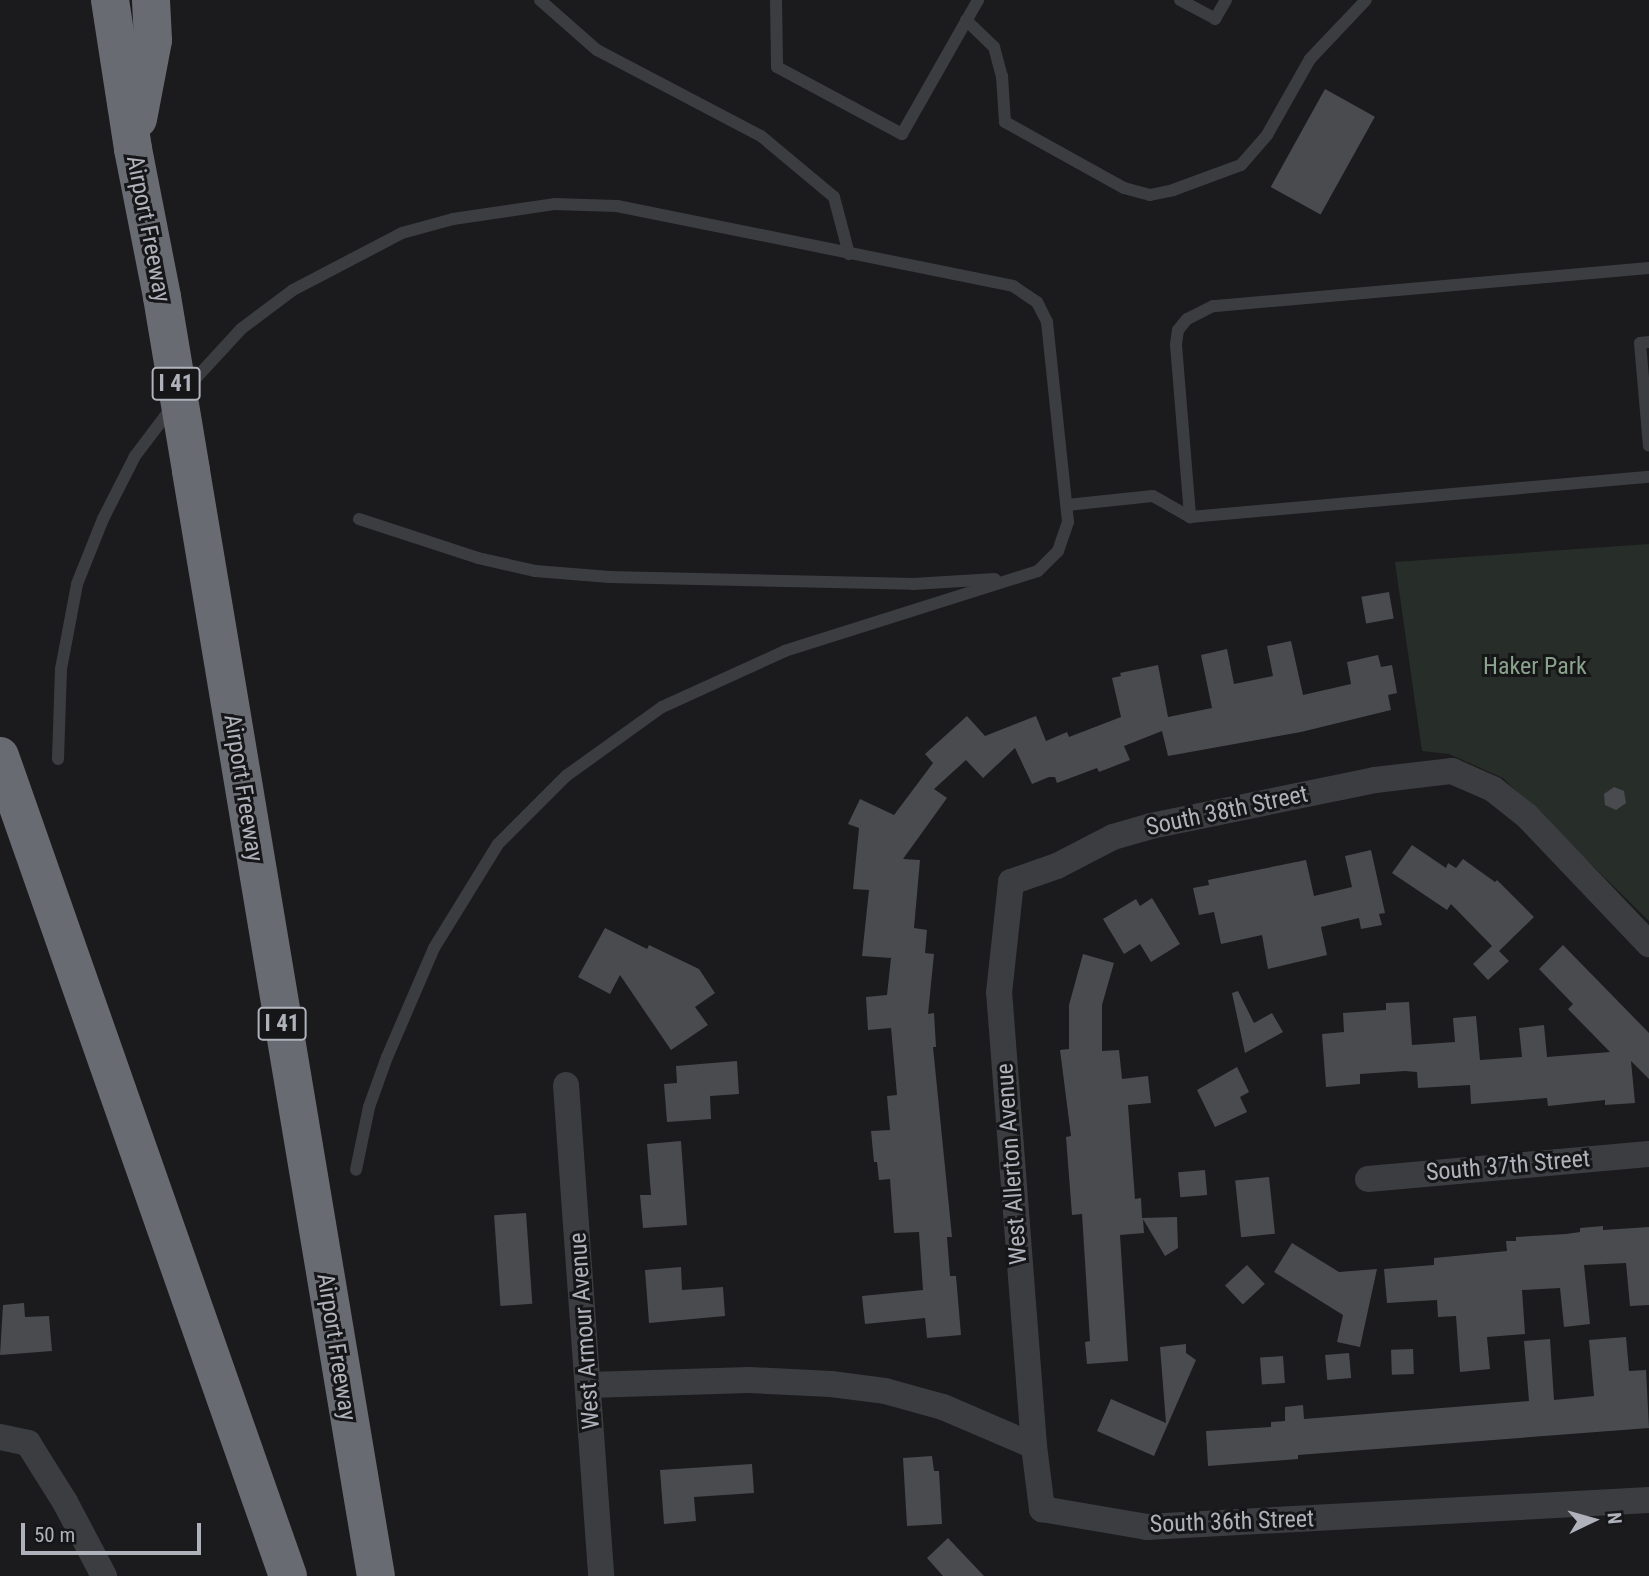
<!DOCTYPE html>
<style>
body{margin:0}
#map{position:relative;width:1649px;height:1576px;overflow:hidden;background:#1b1b1d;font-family:"Roboto Condensed",sans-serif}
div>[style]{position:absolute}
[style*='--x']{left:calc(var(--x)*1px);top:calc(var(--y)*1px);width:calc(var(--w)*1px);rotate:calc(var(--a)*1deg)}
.green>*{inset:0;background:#272e29}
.building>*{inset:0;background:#4a4b4f;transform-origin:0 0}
.service>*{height:12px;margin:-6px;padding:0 6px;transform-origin:6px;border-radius:6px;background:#3c3d41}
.minor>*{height:26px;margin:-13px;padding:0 13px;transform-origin:13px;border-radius:13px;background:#3c3d41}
.motorway>*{height:38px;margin:-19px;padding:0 19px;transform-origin:19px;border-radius:19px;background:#696b72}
.motorway-bridge>*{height:38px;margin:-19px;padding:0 19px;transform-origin:19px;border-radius:19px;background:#696b72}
span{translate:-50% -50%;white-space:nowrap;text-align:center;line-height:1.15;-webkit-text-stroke:6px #161618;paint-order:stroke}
.shield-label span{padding:2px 5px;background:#161618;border:2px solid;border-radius:5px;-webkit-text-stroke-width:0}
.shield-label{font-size:23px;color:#afb2bb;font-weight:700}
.street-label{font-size:24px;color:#afb2bb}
.park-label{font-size:24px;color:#89a38c}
.north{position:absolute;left:1558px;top:1485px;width:70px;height:70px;-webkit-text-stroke:5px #161618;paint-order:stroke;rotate:85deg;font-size:19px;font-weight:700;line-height:28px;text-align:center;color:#afb2bb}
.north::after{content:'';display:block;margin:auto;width:24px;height:32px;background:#afb2bb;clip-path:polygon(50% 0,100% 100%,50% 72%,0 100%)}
.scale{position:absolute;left:21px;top:1523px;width:180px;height:32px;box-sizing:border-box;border:4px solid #afb2bb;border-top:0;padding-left:9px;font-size:21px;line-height:24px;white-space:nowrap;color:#afb2bb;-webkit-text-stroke:5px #161618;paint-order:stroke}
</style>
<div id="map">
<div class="green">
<div style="clip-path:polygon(1649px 544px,1649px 921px,1503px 778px,1449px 754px,1422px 751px,1395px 562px)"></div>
</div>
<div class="building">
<div style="left:1325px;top:89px;width:57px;height:112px;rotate:29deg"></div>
<div style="left:1389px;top:592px;width:27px;height:28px;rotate:80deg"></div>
<div style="clip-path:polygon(1291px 641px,1303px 695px,1351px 684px,1347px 662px,1378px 655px,1381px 667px,1392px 665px,1397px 693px,1388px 695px,1391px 710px,1301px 732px,1168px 756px,1162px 731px,1124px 746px,1130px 760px,1099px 772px,1097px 768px,1057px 783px,1055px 777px,1049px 777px,1032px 784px,1015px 748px,983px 778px,966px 760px,934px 789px,947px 798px,903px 859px,920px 860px,914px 928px,927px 930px,925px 953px,934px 954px,928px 1014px,934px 1013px,936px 1047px,933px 1047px,952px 1237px,947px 1237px,950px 1276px,956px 1276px,961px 1335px,927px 1338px,925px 1318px,865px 1324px,862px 1296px,923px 1290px,919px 1232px,894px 1233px,890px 1179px,879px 1180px,877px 1162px,874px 1162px,871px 1131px,890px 1130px,887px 1096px,897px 1095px,891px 1028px,868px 1030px,866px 997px,887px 995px,891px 958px,862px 956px,869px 890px,853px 889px,859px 828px,848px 824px,860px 799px,894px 815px,933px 763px,925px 754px,967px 716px,985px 736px,1036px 716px,1046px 741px,1067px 732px,1069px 737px,1121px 717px,1112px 678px,1121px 676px,1120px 673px,1158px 665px,1168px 717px,1212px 708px,1201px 655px,1227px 649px,1234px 684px,1273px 676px,1267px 646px)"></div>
<div style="clip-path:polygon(1614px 787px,1624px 791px,1626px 803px,1616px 810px,1605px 805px,1604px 794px)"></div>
<div style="clip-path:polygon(1412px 845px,1446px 868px,1448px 863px,1456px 868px,1463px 859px,1495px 882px,1497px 880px,1534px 917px,1499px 951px,1509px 961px,1488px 980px,1473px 964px,1492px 946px,1451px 904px,1447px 910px,1392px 873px)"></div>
<div style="clip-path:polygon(1371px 850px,1385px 913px,1379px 914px,1382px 925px,1361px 929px,1359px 918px,1321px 927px,1327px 955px,1268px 969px,1262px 935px,1221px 944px,1214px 912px,1199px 915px,1193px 888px,1209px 885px,1208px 880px,1306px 860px,1314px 896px,1352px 887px,1345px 856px)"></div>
<div style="clip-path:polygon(1152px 898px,1180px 944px,1151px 962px,1140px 944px,1124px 954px,1103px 919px,1136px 899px,1140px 906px)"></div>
<div style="clip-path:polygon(605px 928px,647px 949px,649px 945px,699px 969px,715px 993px,695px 1007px,708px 1025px,671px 1050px,620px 975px,610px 994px,578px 977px)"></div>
<div style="clip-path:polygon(1563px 945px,1649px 1033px,1649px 1079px,1631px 1061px,1635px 1103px,1605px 1105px,1605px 1100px,1548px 1106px,1547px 1098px,1471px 1104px,1470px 1085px,1418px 1088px,1417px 1072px,1405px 1071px,1360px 1074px,1360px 1084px,1326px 1087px,1322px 1034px,1344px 1032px,1343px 1013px,1386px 1010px,1386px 1003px,1409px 1002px,1412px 1045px,1455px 1042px,1453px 1018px,1476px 1016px,1480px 1060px,1522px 1057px,1519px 1028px,1544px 1025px,1547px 1057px,1610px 1052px,1568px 1009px,1573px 1004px,1539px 969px)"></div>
<div style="clip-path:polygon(1083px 954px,1114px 963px,1102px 1005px,1102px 1051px,1119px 1050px,1122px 1079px,1148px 1076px,1151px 1103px,1128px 1105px,1135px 1199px,1141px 1198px,1142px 1218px,1177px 1217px,1178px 1248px,1165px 1256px,1143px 1219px,1144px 1233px,1120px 1235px,1128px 1361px,1087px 1364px,1085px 1342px,1090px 1341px,1082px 1214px,1072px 1215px,1066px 1137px,1071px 1136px,1060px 1050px,1069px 1049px,1069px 1005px)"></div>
<div style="clip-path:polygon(1238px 991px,1254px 1023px,1272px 1013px,1283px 1032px,1245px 1053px,1232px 993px)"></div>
<div style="clip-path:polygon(737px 1061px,739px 1094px,710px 1096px,711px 1119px,667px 1122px,664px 1084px,677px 1083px,676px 1066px)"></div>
<div style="clip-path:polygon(1237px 1067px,1249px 1092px,1240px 1097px,1247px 1112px,1215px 1127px,1197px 1090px)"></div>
<div style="clip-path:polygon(681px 1141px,687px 1225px,643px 1228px,640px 1195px,651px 1195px,647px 1144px)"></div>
<div style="left:1205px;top:1170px;width:25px;height:27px;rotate:85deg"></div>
<div style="left:1269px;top:1177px;width:57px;height:34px;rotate:84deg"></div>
<div style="left:526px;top:1213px;width:91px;height:32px;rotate:86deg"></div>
<div style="clip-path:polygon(1603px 1226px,1603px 1230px,1649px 1227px,1649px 1305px,1630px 1306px,1626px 1263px,1584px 1265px,1590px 1324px,1564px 1327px,1560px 1288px,1522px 1290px,1525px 1334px,1487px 1337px,1490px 1369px,1460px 1372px,1456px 1316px,1438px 1317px,1437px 1300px,1387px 1303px,1384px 1269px,1434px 1265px,1434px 1258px,1507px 1251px,1506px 1241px,1516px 1241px,1516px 1237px,1566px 1234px,1580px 1232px,1580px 1228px)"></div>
<div style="clip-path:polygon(1292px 1243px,1339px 1272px,1377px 1269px,1360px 1347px,1337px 1342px,1343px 1315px,1274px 1272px)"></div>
<div style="left:1247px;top:1265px;width:26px;height:30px;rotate:47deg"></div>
<div style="clip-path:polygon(681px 1267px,682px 1290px,723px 1287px,725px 1316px,649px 1323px,645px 1270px)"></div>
<div style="clip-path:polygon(24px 1303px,25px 1317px,49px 1316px,52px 1351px,0 1355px,3px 1305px)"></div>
<div style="clip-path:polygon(1626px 1337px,1629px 1371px,1646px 1370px,1649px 1428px,1298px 1455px,1298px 1459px,1208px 1466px,1206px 1431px,1271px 1427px,1271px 1422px,1285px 1421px,1285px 1407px,1303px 1405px,1304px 1419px,1529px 1401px,1524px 1341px,1550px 1339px,1554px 1400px,1594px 1396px,1589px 1340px)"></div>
<div style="clip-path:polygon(1186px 1344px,1186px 1353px,1196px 1360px,1154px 1456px,1097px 1431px,1111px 1399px,1166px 1423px,1160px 1347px)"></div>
<div style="left:1413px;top:1349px;width:25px;height:22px;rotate:88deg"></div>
<div style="left:1349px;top:1353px;width:25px;height:24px;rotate:85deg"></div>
<div style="left:1283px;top:1356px;width:27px;height:23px;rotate:86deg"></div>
<div style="clip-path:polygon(932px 1456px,934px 1471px,939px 1471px,942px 1524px,907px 1526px,903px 1458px)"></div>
<div style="clip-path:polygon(752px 1464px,754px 1493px,694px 1497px,696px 1521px,664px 1524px,660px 1470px)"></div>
<div style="clip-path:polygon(948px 1538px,984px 1576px,943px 1576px,927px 1558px)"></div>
</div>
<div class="service">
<div style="--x:540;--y:0;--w:76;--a:41.3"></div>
<div style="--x:597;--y:50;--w:185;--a:27.7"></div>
<div style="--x:761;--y:136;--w:95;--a:39.9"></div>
<div style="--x:834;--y:197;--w:59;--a:75.3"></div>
<div style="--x:776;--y:0;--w:67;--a:89.1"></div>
<div style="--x:777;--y:67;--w:142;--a:28.2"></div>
<div style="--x:902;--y:134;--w:154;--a:-60.4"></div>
<div style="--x:1180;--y:0;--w:40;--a:28"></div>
<div style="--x:1215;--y:19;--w:22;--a:-60"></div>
<div style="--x:966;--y:20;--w:39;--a:44"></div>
<div style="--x:994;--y:47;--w:30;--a:75"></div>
<div style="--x:1002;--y:76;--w:46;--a:86.3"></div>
<div style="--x:1005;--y:122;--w:136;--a:29"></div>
<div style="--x:1124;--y:188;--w:27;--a:15"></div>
<div style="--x:1150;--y:195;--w:24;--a:-12"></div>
<div style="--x:1173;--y:190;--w:72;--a:-20.2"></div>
<div style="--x:1241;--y:165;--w:40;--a:-49"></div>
<div style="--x:1267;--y:135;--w:87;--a:-60.5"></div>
<div style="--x:1310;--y:59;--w:81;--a:-46.5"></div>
<div style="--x:1649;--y:268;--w:438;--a:175"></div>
<div style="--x:1213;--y:306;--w:29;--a:153"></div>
<div style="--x:1187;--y:319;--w:14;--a:129"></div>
<div style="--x:1178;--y:330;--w:15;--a:98"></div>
<div style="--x:1176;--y:345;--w:173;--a:85.3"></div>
<div style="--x:1190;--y:517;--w:461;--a:-5"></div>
<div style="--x:1649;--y:342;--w:9;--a:174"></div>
<div style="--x:1640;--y:343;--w:103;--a:85"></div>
<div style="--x:185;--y:390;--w:83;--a:-47.4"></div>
<div style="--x:241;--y:329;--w:65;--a:-36.9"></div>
<div style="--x:293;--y:290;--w:123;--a:-27.6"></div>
<div style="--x:402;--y:233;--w:53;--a:-15.4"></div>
<div style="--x:453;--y:219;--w:102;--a:-8.4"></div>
<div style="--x:554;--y:204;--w:63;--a:1.8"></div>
<div style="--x:617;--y:206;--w:404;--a:11.4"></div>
<div style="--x:1013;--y:286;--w:29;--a:34"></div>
<div style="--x:1037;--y:302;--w:22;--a:63"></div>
<div style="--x:1047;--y:322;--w:201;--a:84"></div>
<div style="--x:1068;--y:522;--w:31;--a:109"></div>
<div style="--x:1058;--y:551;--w:28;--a:135"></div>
<div style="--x:1038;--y:571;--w:265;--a:162.5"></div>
<div style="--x:785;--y:651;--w:135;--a:155.5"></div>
<div style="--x:662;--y:707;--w:118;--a:144.3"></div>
<div style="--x:566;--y:776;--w:96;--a:135"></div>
<div style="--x:498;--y:844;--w:122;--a:121.6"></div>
<div style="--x:434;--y:948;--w:119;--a:113.3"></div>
<div style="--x:387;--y:1057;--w:53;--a:109.8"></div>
<div style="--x:369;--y:1107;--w:64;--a:101.7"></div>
<div style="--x:1067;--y:505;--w:86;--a:-6"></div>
<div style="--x:1153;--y:496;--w:43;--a:29.6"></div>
<div style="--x:359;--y:519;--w:125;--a:18.1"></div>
<div style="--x:478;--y:558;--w:58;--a:12.8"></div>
<div style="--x:535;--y:571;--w:75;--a:4.6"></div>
<div style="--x:610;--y:577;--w:303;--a:1.3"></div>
<div style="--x:913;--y:584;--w:82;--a:-3.5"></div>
<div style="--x:58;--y:759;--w:90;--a:-88.1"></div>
<div style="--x:61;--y:669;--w:86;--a:-79.3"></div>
<div style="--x:77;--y:584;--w:70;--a:-68.2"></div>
<div style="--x:103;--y:519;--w:71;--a:-63.1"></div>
<div style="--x:135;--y:456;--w:61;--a:-52.9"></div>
</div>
<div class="minor">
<div style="--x:566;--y:1085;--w:492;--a:85.9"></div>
<div style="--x:1368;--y:1179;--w:282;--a:-5.1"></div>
<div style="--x:589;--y:1385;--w:160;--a:-1.8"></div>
<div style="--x:749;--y:1380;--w:82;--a:2.8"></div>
<div style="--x:831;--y:1384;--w:54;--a:7.4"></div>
<div style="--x:885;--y:1391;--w:60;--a:15.4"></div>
<div style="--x:943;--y:1407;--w:99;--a:23.2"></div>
<div style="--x:1034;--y:1446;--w:64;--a:82.8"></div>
<div style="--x:1042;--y:1509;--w:107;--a:9.7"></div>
<div style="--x:1147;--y:1527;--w:503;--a:-3.08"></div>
<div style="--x:0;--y:1437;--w:29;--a:12"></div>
<div style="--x:28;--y:1443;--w:70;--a:57.9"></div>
<div style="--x:65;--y:1502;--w:84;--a:62.2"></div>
<div style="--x:1034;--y:1446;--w:454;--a:-94.4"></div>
<div style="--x:999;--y:993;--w:112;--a:-83.8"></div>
<div style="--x:1011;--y:882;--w:49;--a:-19.2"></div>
<div style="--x:1057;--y:866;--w:63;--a:-27.4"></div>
<div style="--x:1113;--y:837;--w:40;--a:-16"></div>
<div style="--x:1151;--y:826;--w:229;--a:-11.6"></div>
<div style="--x:1375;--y:780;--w:78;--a:-6.7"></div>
<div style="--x:1452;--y:771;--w:45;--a:23.7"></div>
<div style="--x:1493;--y:789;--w:43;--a:38.5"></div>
<div style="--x:1527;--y:816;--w:177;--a:46.4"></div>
</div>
<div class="motorway">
<div style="--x:110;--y:0;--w:151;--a:81.2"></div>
<div style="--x:133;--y:149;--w:151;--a:78.9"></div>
<div style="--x:138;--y:119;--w:80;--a:-79.2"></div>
<div style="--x:153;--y:40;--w:40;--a:-92.9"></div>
<div style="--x:191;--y:471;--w:1120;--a:80.5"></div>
<div style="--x:0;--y:756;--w:869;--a:70.65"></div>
</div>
<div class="motorway-bridge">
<div style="--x:162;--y:297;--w:176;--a:80.5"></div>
</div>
<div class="shield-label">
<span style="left:176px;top:384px">I 41</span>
<span style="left:282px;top:1024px">I 41</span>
</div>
<div class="street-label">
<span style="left:148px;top:229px;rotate:79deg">Airport Freeway</span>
<span style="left:243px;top:788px;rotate:81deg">Airport Freeway</span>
<span style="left:1227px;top:811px;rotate:-12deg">South 38th Street</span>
<span style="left:1012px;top:1164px;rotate:-94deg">West Allerton Avenue</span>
<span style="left:1508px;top:1166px;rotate:-5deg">South 37th Street</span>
<span style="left:585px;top:1331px;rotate:-94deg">West Armour Avenue</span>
<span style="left:336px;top:1347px;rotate:81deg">Airport Freeway</span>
<span style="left:1232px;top:1522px;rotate:-2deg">South 36th Street</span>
</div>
<div class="park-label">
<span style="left:1535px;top:667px">Haker Park</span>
</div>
<div class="north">N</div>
<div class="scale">50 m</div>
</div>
